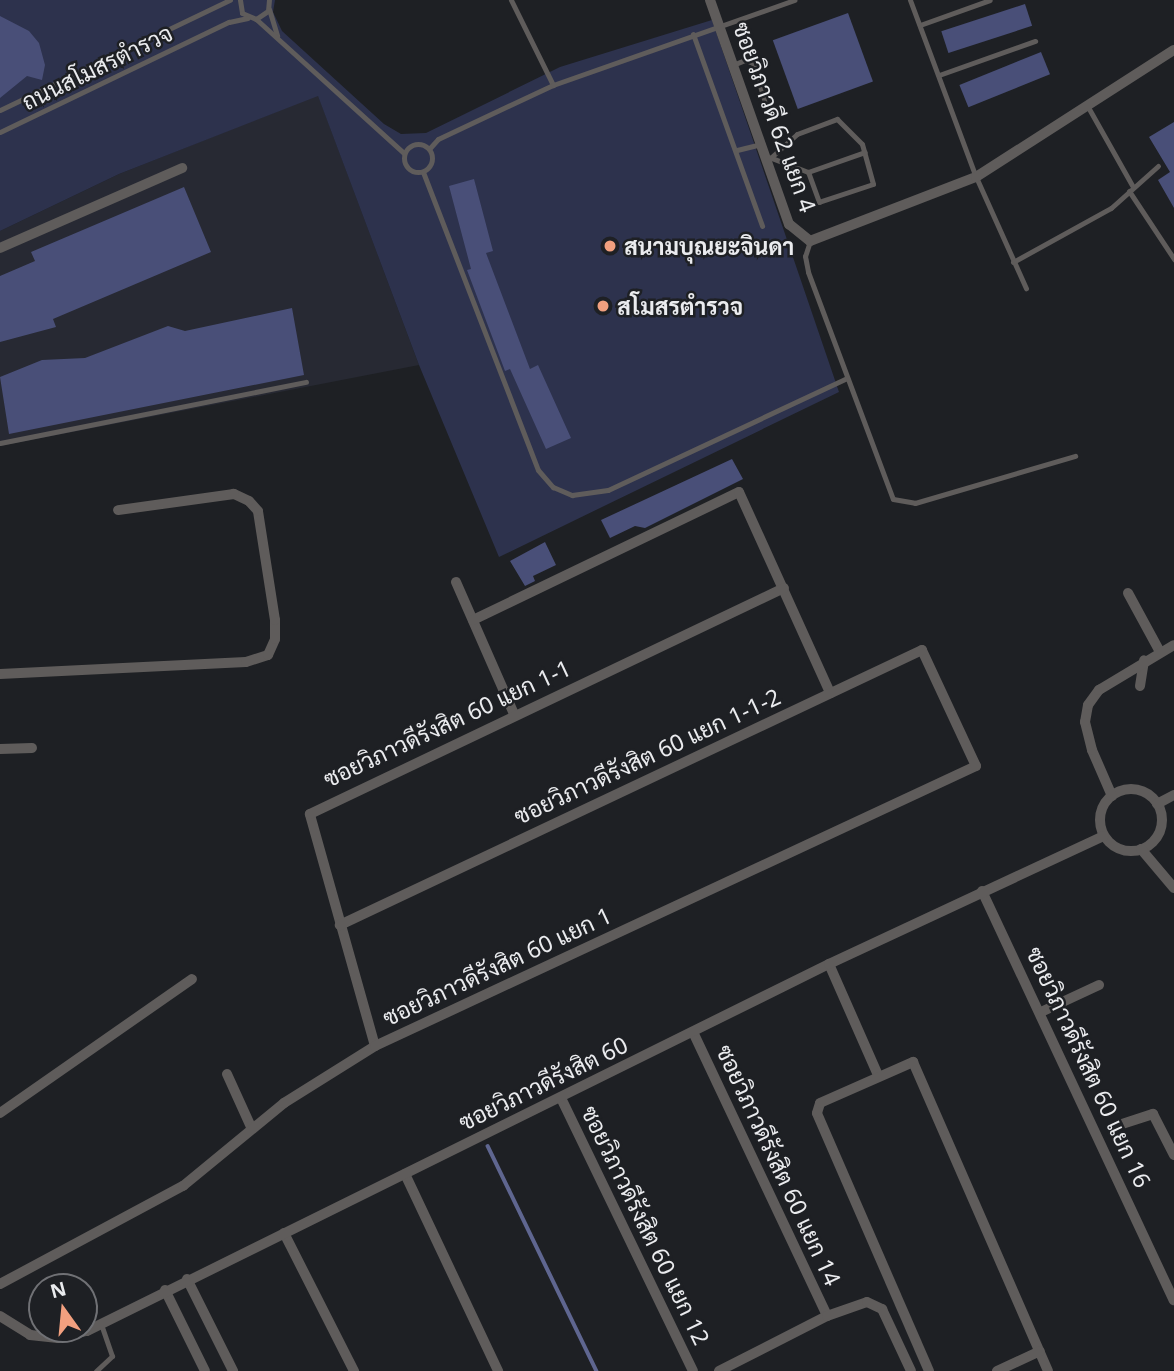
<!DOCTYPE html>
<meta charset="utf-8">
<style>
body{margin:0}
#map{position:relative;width:1174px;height:1371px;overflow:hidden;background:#1e2024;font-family:"Noto Sans",Sarabun,sans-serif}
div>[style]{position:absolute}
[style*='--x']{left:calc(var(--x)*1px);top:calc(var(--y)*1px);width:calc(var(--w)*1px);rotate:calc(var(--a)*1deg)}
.built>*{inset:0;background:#272933}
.green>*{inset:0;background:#2d324d}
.stream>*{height:3.5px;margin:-1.75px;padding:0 1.75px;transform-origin:1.75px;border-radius:1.75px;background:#5f6690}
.building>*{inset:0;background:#494f78;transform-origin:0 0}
.service>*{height:5px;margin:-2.5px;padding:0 2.5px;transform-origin:2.5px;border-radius:2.5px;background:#5f5c5b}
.service>.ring{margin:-2.5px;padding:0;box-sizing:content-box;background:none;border:5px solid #5f5c5b;border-radius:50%}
.minor>*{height:10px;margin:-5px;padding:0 5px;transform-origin:5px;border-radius:5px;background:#5f5c5b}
.minor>.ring{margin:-5px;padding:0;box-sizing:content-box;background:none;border:10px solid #5f5c5b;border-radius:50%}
.dots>*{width:19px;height:19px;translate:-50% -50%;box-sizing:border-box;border:4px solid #1e2024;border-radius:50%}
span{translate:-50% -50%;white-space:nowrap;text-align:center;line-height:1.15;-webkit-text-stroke:5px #1e2024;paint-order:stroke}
.street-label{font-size:23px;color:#eaebee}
.poi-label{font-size:23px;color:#eaebee;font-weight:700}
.left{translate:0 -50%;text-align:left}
.north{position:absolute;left:28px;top:1273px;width:70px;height:70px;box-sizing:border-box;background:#1e2024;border:2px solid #707175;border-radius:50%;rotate:345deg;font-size:19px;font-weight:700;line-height:28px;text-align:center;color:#eaebee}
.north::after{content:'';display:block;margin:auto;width:24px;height:32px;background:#f2a07f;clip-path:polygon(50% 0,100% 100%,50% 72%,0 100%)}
</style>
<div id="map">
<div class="built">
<div style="clip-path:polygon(318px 95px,419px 365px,0 446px,0 231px,119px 174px)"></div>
</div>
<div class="green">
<div style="clip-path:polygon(0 0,275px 0,273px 12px,282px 31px,384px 124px,401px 134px,426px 133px,560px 67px,712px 20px,839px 392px,499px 557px,419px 365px,318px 96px,119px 174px,0 231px)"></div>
</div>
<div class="stream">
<div style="--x:488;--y:1146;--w:250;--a:64.2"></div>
</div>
<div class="building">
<div style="left:1025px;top:4px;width:23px;height:88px;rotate:72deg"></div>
<div style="left:848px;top:13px;width:73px;height:80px;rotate:70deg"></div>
<div style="clip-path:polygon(0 16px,29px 31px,39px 43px,45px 65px,42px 80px,27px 76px,0 98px)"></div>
<div style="left:1041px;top:52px;width:24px;height:88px;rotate:68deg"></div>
<div style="clip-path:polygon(1174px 122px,1174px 208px,1158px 180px,1170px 172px,1149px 137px)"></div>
<div style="clip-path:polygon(474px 179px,493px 251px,486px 253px,530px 369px,538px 365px,571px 438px,546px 449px,510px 369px,505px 371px,467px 270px,471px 269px,449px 186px)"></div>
<div style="clip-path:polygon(184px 187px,211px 252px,53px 319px,56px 327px,0 342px,0 276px,35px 261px,31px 252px)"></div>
<div style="clip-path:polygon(292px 308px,304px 375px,9px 434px,0 377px,42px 360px,85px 358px,168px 326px,185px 331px)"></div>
<div style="clip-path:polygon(732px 459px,743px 479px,645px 528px,635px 526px,610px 538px,601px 520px)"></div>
<div style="clip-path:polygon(545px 542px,556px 565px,533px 576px,535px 581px,525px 586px,510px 561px)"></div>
</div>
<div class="service">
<div style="--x:240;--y:0;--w:13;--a:81"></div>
<div style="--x:242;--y:13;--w:15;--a:23"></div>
<div style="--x:256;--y:19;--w:14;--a:-34"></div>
<div style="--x:268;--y:11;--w:11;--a:-85"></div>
<div style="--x:511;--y:0;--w:95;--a:63.7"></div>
<div style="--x:910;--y:0;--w:189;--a:69.6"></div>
<div style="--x:976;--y:177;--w:122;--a:65.8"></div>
<div style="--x:269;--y:9;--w:28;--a:73"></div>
<div style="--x:256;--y:19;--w:200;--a:42.2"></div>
<div style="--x:920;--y:25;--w:74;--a:-19.7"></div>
<div style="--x:693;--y:34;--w:204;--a:70.2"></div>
<div style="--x:733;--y:65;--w:13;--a:-23"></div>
<div style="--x:745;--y:60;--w:9;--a:21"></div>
<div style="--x:753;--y:63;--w:39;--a:73"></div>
<div style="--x:939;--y:75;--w:102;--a:-19.5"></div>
<div style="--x:1088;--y:107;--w:90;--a:60.6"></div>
<div style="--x:0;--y:110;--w:255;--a:-25.6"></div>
<div style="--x:0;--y:132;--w:254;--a:-25.7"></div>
<div style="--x:229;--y:22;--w:19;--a:-12"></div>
<div class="ring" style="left:404px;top:144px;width:23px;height:23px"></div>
<div style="--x:429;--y:149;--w:13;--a:-48"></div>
<div style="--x:438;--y:139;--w:127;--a:-25.2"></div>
<div style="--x:553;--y:85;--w:256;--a:-19.4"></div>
<div style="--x:737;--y:150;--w:25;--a:-14"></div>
<div style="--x:767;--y:161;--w:40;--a:-42"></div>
<div style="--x:797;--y:134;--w:43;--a:-20.6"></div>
<div style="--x:837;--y:119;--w:35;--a:45"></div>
<div style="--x:862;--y:144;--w:41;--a:74.6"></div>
<div style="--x:873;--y:184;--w:57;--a:161.6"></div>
<div style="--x:819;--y:202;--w:32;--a:-110"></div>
<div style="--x:808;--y:172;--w:40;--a:-159"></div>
<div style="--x:423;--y:172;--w:319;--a:68.9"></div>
<div style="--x:538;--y:470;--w:23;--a:49"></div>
<div style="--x:553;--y:487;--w:21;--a:23"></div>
<div style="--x:572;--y:495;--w:36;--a:-8"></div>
<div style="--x:608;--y:490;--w:264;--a:-25.1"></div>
<div style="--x:808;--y:172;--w:60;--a:-19.3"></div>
<div style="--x:1129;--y:191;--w:82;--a:56.5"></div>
<div style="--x:810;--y:241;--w:16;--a:108"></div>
<div style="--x:805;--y:256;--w:16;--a:79"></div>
<div style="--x:808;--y:272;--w:242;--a:69.5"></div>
<div style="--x:893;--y:499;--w:22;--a:10"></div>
<div style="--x:915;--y:503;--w:167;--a:-16.4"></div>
<div style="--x:1013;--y:262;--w:112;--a:-28.9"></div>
<div style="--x:1111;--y:208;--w:63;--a:-41.8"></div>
<div style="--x:0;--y:443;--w:312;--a:-11.3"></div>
<div style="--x:96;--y:1371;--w:22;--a:-43"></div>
<div style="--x:112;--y:1356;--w:34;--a:-109"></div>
</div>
<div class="minor">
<div style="--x:710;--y:0;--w:238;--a:70.6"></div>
<div style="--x:789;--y:224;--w:27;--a:39"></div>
<div style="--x:810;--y:241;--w:178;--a:-21.1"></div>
<div style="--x:976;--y:177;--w:235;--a:-32.7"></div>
<div style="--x:0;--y:248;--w:199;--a:-23.7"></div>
<div style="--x:456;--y:582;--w:144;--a:66.3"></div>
<div style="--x:1128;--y:593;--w:67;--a:61.5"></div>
<div style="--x:473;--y:620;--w:295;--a:-25.7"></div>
<div style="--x:739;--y:492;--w:221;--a:65.6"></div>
<div style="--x:0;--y:674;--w:246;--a:-2.8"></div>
<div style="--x:246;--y:662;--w:23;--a:-18"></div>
<div style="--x:268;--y:655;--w:17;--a:-66"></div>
<div style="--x:275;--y:639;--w:19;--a:-90"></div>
<div style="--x:275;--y:620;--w:110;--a:-98.9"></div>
<div style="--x:258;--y:511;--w:13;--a:-132"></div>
<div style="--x:249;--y:501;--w:17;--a:-155"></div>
<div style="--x:234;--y:494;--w:117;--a:172.1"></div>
<div style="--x:1140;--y:686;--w:26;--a:-81"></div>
<div style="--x:0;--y:749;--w:32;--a:-2"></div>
<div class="ring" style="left:1100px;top:789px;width:52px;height:52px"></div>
<div style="--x:1112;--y:796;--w:50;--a:-113.5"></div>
<div style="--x:1092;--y:750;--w:29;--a:-104"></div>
<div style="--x:1085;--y:722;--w:17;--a:-80"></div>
<div style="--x:1088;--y:705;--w:19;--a:-54"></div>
<div style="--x:1099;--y:690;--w:87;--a:-31"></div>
<div style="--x:1157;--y:804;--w:19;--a:-28"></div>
<div style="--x:1141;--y:849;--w:51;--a:49.8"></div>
<div style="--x:982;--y:891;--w:452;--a:64.9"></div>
<div style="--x:829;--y:964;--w:121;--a:66.2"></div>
<div style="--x:1041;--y:1012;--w:64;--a:-25"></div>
<div style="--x:693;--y:1032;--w:314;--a:64.7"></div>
<div style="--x:375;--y:1046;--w:241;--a:-105.7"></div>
<div style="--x:310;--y:814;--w:525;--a:-25.49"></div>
<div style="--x:227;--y:1074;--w:60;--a:65.6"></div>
<div style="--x:561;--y:1098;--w:303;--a:64.2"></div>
<div style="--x:0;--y:1113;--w:234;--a:-34.9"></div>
<div style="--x:1119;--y:1125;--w:36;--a:-18"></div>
<div style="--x:1153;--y:1114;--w:46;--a:62.9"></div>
<div style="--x:405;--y:1174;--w:218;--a:64.7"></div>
<div style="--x:284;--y:1233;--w:155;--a:63.1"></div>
<div style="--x:187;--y:1279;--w:103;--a:63.4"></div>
<div style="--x:0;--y:1284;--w:208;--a:-28.2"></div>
<div style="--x:183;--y:1186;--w:131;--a:-39.4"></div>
<div style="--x:284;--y:1103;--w:107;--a:-32.1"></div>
<div style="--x:375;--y:1046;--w:663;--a:-24.98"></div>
<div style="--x:976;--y:766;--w:128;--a:-115"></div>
<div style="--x:922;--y:650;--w:644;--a:154.71"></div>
<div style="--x:165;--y:1290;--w:90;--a:63.7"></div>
<div style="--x:0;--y:1316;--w:36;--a:32"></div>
<div style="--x:30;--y:1335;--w:28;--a:6"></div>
<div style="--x:58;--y:1338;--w:30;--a:-14"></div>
<div style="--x:87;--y:1331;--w:828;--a:-26.32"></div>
<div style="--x:829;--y:964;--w:303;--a:-25"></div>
<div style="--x:719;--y:1371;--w:121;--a:-27"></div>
<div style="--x:827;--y:1316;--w:42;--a:-19.3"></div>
<div style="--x:867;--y:1302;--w:17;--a:25"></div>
<div style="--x:882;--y:1309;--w:68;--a:64.9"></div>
<div style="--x:929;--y:1371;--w:281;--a:-113.5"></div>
<div style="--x:817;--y:1113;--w:10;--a:-73"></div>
<div style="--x:820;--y:1103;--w:102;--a:-23.8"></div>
<div style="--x:913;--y:1062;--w:337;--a:66.4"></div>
<div style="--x:997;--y:1371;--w:47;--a:-24.9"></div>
</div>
<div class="dots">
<div style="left:610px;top:246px;background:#f2a07f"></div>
<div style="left:603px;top:306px;background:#f2a07f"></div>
</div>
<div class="street-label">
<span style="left:97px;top:67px;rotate:-26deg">ถนนสโมสรตำรวจ</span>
<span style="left:775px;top:117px;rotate:70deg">ซอยวิภาวดี 62 แยก 4</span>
<span style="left:447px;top:723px;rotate:-25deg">ซอยวิภาวดีรังสิต 60 แยก 1-1</span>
<span style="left:647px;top:756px;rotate:-25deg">ซอยวิภาวดีรังสิต 60 แยก 1-1-2</span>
<span style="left:497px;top:966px;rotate:-25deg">ซอยวิภาวดีรังสิต 60 แยก 1</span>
<span style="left:1089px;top:1067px;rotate:65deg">ซอยวิภาวดีรังสิต 60 แยก 16</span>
<span style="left:543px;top:1083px;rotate:-26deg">ซอยวิภาวดีรังสิต 60</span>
<span style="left:779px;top:1165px;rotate:65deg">ซอยวิภาวดีรังสิต 60 แยก 14</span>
<span style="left:646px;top:1225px;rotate:64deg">ซอยวิภาวดีรังสิต 60 แยก 12</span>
</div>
<div class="poi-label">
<span class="left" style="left:624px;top:246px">สนามบุณยะจินดา</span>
<span class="left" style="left:617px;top:306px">สโมสรตำรวจ</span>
</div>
<div class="north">N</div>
</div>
